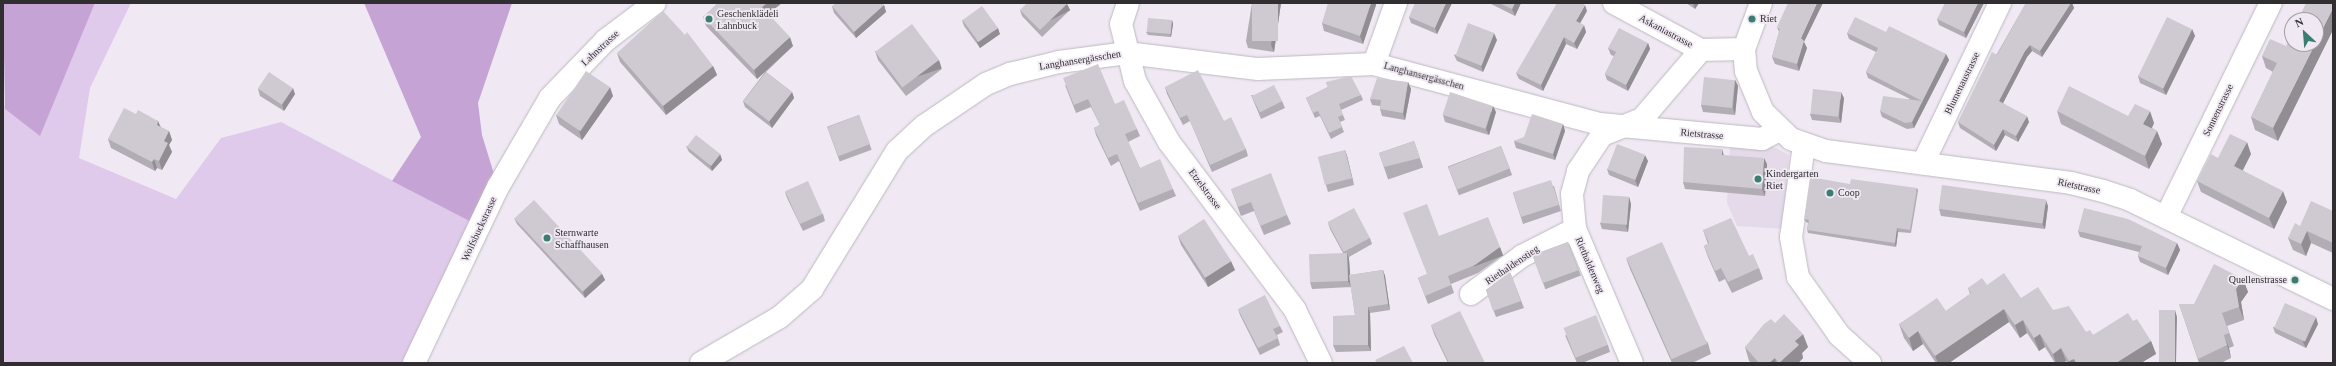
<!DOCTYPE html>
<meta charset="utf-8">
<style>
body{margin:0}
#map{position:relative;width:2336px;height:366px;overflow:hidden;background:#f0e9f3;font-family:"Times New Roman",serif}
div>[style]{position:absolute}
[style*='--x']{left:calc(var(--x)*1px);top:calc(var(--y)*1px);width:calc(var(--w)*1px);rotate:calc(var(--a)*1deg)}
.built>*{inset:0;background:#e4daea}
.green>*{inset:0;background:#e0caeb}
.forest>*{inset:0;background:#c5a4d5}
.roads{filter:drop-shadow(0 0 1px #bdb7c0) drop-shadow(0 0 1px #bdb7c0)}
.minor>*{height:22px;margin:-11px;padding:0 11px;transform-origin:11px;border-radius:11px;background:#fff}
.wall>*{inset:0;background:#b2adb5;transform-origin:0 0}
.shaded-wall>*{inset:0;background:#918d93;transform-origin:0 0}
.building>*{inset:0;background:#cfc9d2;transform-origin:0 0}
.dots>*{width:11px;height:11px;translate:-50% -50%;box-sizing:border-box;border:2px solid #f0e9f3;border-radius:50%}
span{translate:-50% -50%;white-space:nowrap;text-align:center;line-height:1.15;-webkit-text-stroke:3.5px #f0e9f3;paint-order:stroke}
.poi-label{font-size:10px;color:#302e31}
.left{translate:0 -50%;text-align:left}
.right{translate:-100% -50%;text-align:right}
.street-label{font-size:10px;color:#302e31}
.frame{position:absolute;inset:0;border:4px solid #302e31;pointer-events:none}
.north{position:absolute;left:2284px;top:12px;width:40px;height:40px;box-sizing:border-box;background:#f0e9f3;border:1px solid #a39ea5;border-radius:50%;rotate:334deg;font-size:11px;font-weight:700;line-height:16px;text-align:center;color:#302e31}
.north::after{content:'';display:block;margin:auto;width:14px;height:18px;background:#3a7e71;clip-path:polygon(50% 0,100% 100%,50% 72%,0 100%)}
</style>
<div id="map">
<div class="built">
<div style="clip-path:polygon(1730px 144px,1774px 147px,1789px 155px,1784px 229px,1737px 226px,1727px 203px)"></div>
</div>
<div class="green">
<div style="clip-path:polygon(95px 3px,131px 3px,90px 88px,79px 158px,176px 199px,221px 138px,281px 122px,481px 227px,414px 363px,3px 363px,3px 94px,5px 109px,40px 135px)"></div>
</div>
<div class="forest">
<div style="clip-path:polygon(3px 3px,95px 3px,40px 136px,5px 109px)"></div>
<div style="clip-path:polygon(364px 3px,512px 3px,478px 103px,482px 135px,498px 187px,481px 227px,392px 181px,421px 137px)"></div>
</div>
<div class="roads">
<div class="minor">
<div style="--x:1128;--y:3;--w:22;--a:108"></div>
<div style="--x:1121;--y:24;--w:59;--a:76.2"></div>
<div style="--x:1135;--y:81;--w:70;--a:60.9"></div>
<div style="--x:1169;--y:142;--w:210;--a:53.1"></div>
<div style="--x:1295;--y:310;--w:59;--a:63.9"></div>
<div style="--x:1614;--y:3;--w:99;--a:28.4"></div>
<div style="--x:1701;--y:50;--w:43;--a:-1.3"></div>
<div style="--x:1761;--y:3;--w:49;--a:110.3"></div>
<div style="--x:1744;--y:49;--w:22;--a:85"></div>
<div style="--x:1746;--y:71;--w:44;--a:67.5"></div>
<div style="--x:1763;--y:112;--w:39;--a:44"></div>
<div style="--x:1791;--y:139;--w:37;--a:19"></div>
<div style="--x:1826;--y:151;--w:247;--a:7.4"></div>
<div style="--x:2071;--y:183;--w:33;--a:14"></div>
<div style="--x:2103;--y:191;--w:28;--a:18"></div>
<div style="--x:2130;--y:200;--w:226;--a:26"></div>
<div style="--x:1374;--y:64;--w:65;--a:-70.2"></div>
<div style="--x:1804;--y:145;--w:93;--a:98"></div>
<div style="--x:1791;--y:237;--w:41;--a:80.1"></div>
<div style="--x:1798;--y:277;--w:71;--a:54.7"></div>
<div style="--x:1839;--y:335;--w:42;--a:42.1"></div>
<div style="--x:1923;--y:163;--w:178;--a:-64.3"></div>
<div style="--x:2166;--y:217;--w:238;--a:-63.9"></div>
<div style="--x:1471;--y:294;--w:64;--a:-36.7"></div>
<div style="--x:1522;--y:256;--w:59;--a:-27"></div>
<div style="--x:414;--y:363;--w:195;--a:-64.5"></div>
<div style="--x:498;--y:187;--w:103;--a:-59.7"></div>
<div style="--x:550;--y:98;--w:81;--a:-46"></div>
<div style="--x:606;--y:40;--w:61;--a:-37.1"></div>
<div style="--x:701;--y:363;--w:91;--a:-30.2"></div>
<div style="--x:780;--y:317;--w:43;--a:-41.2"></div>
<div style="--x:812;--y:289;--w:162;--a:-58.4"></div>
<div style="--x:897;--y:151;--w:37;--a:-43"></div>
<div style="--x:924;--y:126;--w:75;--a:-34.1"></div>
<div style="--x:986;--y:84;--w:26;--a:-23"></div>
<div style="--x:1010;--y:74;--w:50;--a:-13.8"></div>
<div style="--x:1059;--y:62;--w:69;--a:-7.5"></div>
<div style="--x:1127;--y:53;--w:132;--a:7"></div>
<div style="--x:1258;--y:69;--w:116;--a:-2.5"></div>
<div style="--x:1374;--y:64;--w:234;--a:14.9"></div>
<div style="--x:1600;--y:124;--w:163;--a:5.3"></div>
<div style="--x:1762;--y:139;--w:20;--a:-27"></div>
<div style="--x:1632;--y:363;--w:146;--a:-113"></div>
<div style="--x:1575;--y:229;--w:35;--a:-95"></div>
<div style="--x:1572;--y:194;--w:24;--a:-75"></div>
<div style="--x:1578;--y:171;--w:43;--a:-56.3"></div>
<div style="--x:1602;--y:135;--w:43;--a:-21.8"></div>
<div style="--x:1642;--y:119;--w:91;--a:-49.5"></div>
</div>
</div>
<div class="wall">
<div style="clip-path:polygon(718px 3px,782px 3px,768px 14px,793px 46px,766px 72px,792px 92px,794px 98px,772px 128px,745px 107px,743px 101px,765px 72px,757px 79px,706px 26px,703px 17px)"></div>
<div style="clip-path:polygon(1252px 3px,1281px 3px,1274px 52px,1248px 48px,1246px 41px)"></div>
<div style="clip-path:polygon(1452px 3px,1437px 34px,1411px 23px,1409px 17px)"></div>
<div style="clip-path:polygon(1490px 3px,1521px 3px,1515px 16px,1491px 4px)"></div>
<div style="clip-path:polygon(1686px 3px,1699px 3px,1695px 9px)"></div>
<div style="clip-path:polygon(1984px 3px,1966px 38px,1939px 25px,1937px 19px)"></div>
<div style="clip-path:polygon(2026px 3px,2072px 3px,2074px 8px,2042px 57px,2032px 51px,2027px 57px,2003px 103px,2029px 122px,2018px 142px,2005px 135px,1996px 151px,1960px 128px,1958px 122px)"></div>
<div style="clip-path:polygon(1067px 4px,1070px 10px,1042px 37px,1022px 16px,1020px 10px)"></div>
<div style="clip-path:polygon(884px 5px,886px 12px,856px 38px,834px 13px,832px 6px)"></div>
<div style="clip-path:polygon(1376px 5px,1363px 44px,1324px 31px,1322px 23px)"></div>
<div style="clip-path:polygon(1587px 11px,1580px 23px,1586px 32px,1577px 49px,1566px 44px,1543px 91px,1519px 79px,1516px 73px)"></div>
<div style="clip-path:polygon(962px 20px,1000px 34px,980px 48px,964px 26px)"></div>
<div style="clip-path:polygon(1172px 20px,1173px 24px,1171px 37px,1148px 35px,1146px 32px)"></div>
<div style="clip-path:polygon(1777px 27px,1804px 42px,1807px 48px,1799px 71px,1775px 64px,1772px 57px,1779px 32px)"></div>
<div style="clip-path:polygon(2192px 29px,2195px 36px,2166px 95px,2140px 83px,2138px 76px)"></div>
<div style="clip-path:polygon(1886px 32px,1946px 54px,1949px 60px,1914px 128px,1907px 129px,1882px 117px,1880px 111px,1910px 99px,1868px 78px,1866px 72px,1876px 52px,1849px 39px,1847px 33px)"></div>
<div style="clip-path:polygon(1497px 40px,1483px 72px,1457px 61px,1454px 55px)"></div>
<div style="clip-path:polygon(1648px 43px,1650px 49px,1628px 91px,1607px 80px,1605px 74px,1614px 56px,1611px 55px,1608px 48px)"></div>
<div style="clip-path:polygon(2286px 46px,2278px 141px,2255px 130px,2251px 117px,2273px 72px,2266px 68px,2262px 56px)"></div>
<div style="clip-path:polygon(875px 51px,942px 69px,906px 96px,878px 60px)"></div>
<div style="clip-path:polygon(617px 53px,713px 66px,717px 75px,666px 115px,620px 62px)"></div>
<div style="clip-path:polygon(1735px 80px,1738px 86px,1735px 115px,1703px 112px,1701px 105px)"></div>
<div style="clip-path:polygon(1326px 82px,1361px 95px,1363px 100px,1341px 110px,1345px 120px,1340px 122px,1344px 132px,1331px 139px,1320px 116px,1315px 118px,1306px 98px,1328px 87px)"></div>
<div style="clip-path:polygon(1408px 82px,1411px 89px,1405px 120px,1382px 116px,1380px 109px,1380px 106px,1372px 105px,1370px 99px)"></div>
<div style="clip-path:polygon(1065px 85px,1115px 104px,1137px 129px,1140px 136px,1128px 142px,1140px 168px,1173px 189px,1176px 196px,1140px 211px,1119px 161px,1111px 166px,1096px 135px,1094px 128px,1100px 125px,1091px 107px,1076px 113px)"></div>
<div style="clip-path:polygon(1165px 87px,1224px 121px,1246px 149px,1248px 156px,1212px 172px,1190px 121px,1183px 125px,1167px 94px)"></div>
<div style="clip-path:polygon(258px 89px,295px 94px,284px 111px,260px 96px)"></div>
<div style="clip-path:polygon(1251px 95px,1282px 101px,1285px 108px,1261px 119px)"></div>
<div style="clip-path:polygon(613px 96px,582px 140px,559px 124px,556px 115px)"></div>
<div style="clip-path:polygon(1844px 98px,1841px 123px,1812px 120px,1810px 114px)"></div>
<div style="clip-path:polygon(2057px 111px,2128px 116px,2154px 123px,2152px 128px,2157px 131px,2162px 144px,2149px 169px,2061px 124px)"></div>
<div style="clip-path:polygon(1496px 112px,1489px 135px,1445px 122px,1443px 115px)"></div>
<div style="clip-path:polygon(136px 114px,158px 121px,160px 127px,169px 131px,172px 140px,169px 145px,172px 152px,162px 170px,157px 168px,155px 171px,111px 148px,108px 139px)"></div>
<div style="left:859px;top:115px;width:37px;height:34px;rotate:70deg"></div>
<div style="clip-path:polygon(1563px 124px,1565px 131px,1555px 160px,1516px 148px,1514px 141px)"></div>
<div style="left:1414px;top:141px;width:28px;height:37px;rotate:71deg"></div>
<div style="clip-path:polygon(686px 146px,720px 154px,722px 160px,712px 171px,689px 152px)"></div>
<div style="left:1501px;top:146px;width:31px;height:57px;rotate:69deg"></div>
<div style="clip-path:polygon(1345px 150px,1347px 156px,1354px 185px,1328px 192px,1326px 185px)"></div>
<div style="clip-path:polygon(2251px 154px,2242px 170px,2287px 202px,2274px 229px,2201px 192px,2197px 181px,2218px 158px)"></div>
<div style="clip-path:polygon(1724px 156px,1767px 164px,1765px 196px,1685px 189px,1683px 182px)"></div>
<div style="clip-path:polygon(1648px 161px,1638px 187px,1609px 175px,1607px 169px)"></div>
<div style="clip-path:polygon(1850px 184px,1918px 191px,1911px 233px,1898px 232px,1896px 247px,1808px 233px,1807px 230px,1808px 223px,1806px 222px,1804px 219px)"></div>
<div style="clip-path:polygon(1554px 186px,1561px 211px,1523px 224px,1513px 193px)"></div>
<div style="clip-path:polygon(1231px 189px,1287px 215px,1291px 224px,1264px 235px,1254px 211px,1241px 216px)"></div>
<div style="clip-path:polygon(785px 192px,823px 214px,825px 221px,803px 231px,787px 198px)"></div>
<div style="clip-path:polygon(1629px 197px,1631px 204px,1628px 232px,1602px 229px,1600px 223px)"></div>
<div style="clip-path:polygon(2048px 206px,2045px 229px,1941px 216px,1939px 209px)"></div>
<div style="clip-path:polygon(2333px 211px,2333px 253px,2311px 243px,2306px 256px,2293px 250px,2288px 238px,2300px 226px)"></div>
<div style="clip-path:polygon(514px 218px,602px 274px,605px 280px,585px 298px,517px 224px)"></div>
<div style="clip-path:polygon(1328px 223px,1370px 238px,1372px 244px,1349px 257px,1349px 259px,1350px 275px,1383px 270px,1385px 276px,1390px 310px,1370px 313px,1371px 351px,1336px 352px,1333px 345px,1355px 315px,1350px 281px,1351px 287px,1312px 289px,1310px 282px,1343px 253px,1330px 229px)"></div>
<div style="clip-path:polygon(1703px 230px,1749px 256px,1759px 268px,1763px 279px,1732px 293px,1725px 279px,1719px 282px,1708px 257px,1704px 246px,1708px 244px)"></div>
<div style="clip-path:polygon(2078px 231px,2177px 243px,2180px 250px,2168px 275px,2140px 262px,2138px 256px,2139px 252px,2080px 237px)"></div>
<div style="clip-path:polygon(1178px 236px,1235px 270px,1208px 287px,1181px 245px)"></div>
<div style="clip-path:polygon(1439px 236px,1503px 255px,1478px 273px,1451px 284px,1454px 293px,1428px 304px,1418px 278px,1427px 274px)"></div>
<div style="left:1568px;top:242px;width:36px;height:38px;rotate:69deg"></div>
<div style="clip-path:polygon(1626px 258px,1708px 343px,1711px 354px,1692px 363px,1672px 363px,1630px 269px)"></div>
<div style="clip-path:polygon(1510px 272px,1524px 308px,1496px 317px,1486px 290px)"></div>
<div style="clip-path:polygon(2243px 279px,2248px 292px,2241px 302px,2244px 320px,2227px 326px,2234px 346px,2229px 348px,2231px 358px,2221px 363px,2199px 363px,2179px 304px,2194px 304px)"></div>
<div style="clip-path:polygon(1987px 285px,2021px 298px,2053px 310px,2086px 332px,2093px 335px,2133px 321px,2151px 341px,2156px 354px,2141px 363px,2067px 363px,2066px 361px,2063px 363px,2055px 363px,2045px 347px,2039px 351px,2027px 333px,2020px 338px,2009px 322px,1949px 363px,1936px 363px,1923px 344px,1913px 351px,1904px 338px,1899px 324px,1946px 311px,1970px 294px,1968px 288px)"></div>
<div style="clip-path:polygon(1238px 309px,1280px 326px,1283px 332px,1277px 335px,1280px 345px,1260px 355px,1240px 315px)"></div>
<div style="clip-path:polygon(1775px 323px,1808px 347px,1802px 353px,1803px 358px,1798px 363px,1752px 363px,1749px 361px,1745px 347px)"></div>
<div style="clip-path:polygon(2318px 324px,2306px 348px,2275px 333px,2273px 327px)"></div>
<div style="clip-path:polygon(1431px 325px,1485px 363px,1448px 363px,1434px 334px)"></div>
<div style="clip-path:polygon(1565px 335px,1608px 345px,1610px 352px,1582px 363px,1577px 363px)"></div>
</div>
<div class="shaded-wall">
<div style="clip-path:polygon(767px 3px,782px 3px,765px 16px,762px 7px)"></div>
<div style="clip-path:polygon(1278px 3px,1281px 3px,1274px 52px,1271px 45px)"></div>
<div style="clip-path:polygon(1371px 3px,1376px 3px,1376px 5px,1363px 44px,1360px 36px)"></div>
<div style="clip-path:polygon(1446px 3px,1452px 3px,1437px 34px,1435px 28px)"></div>
<div style="clip-path:polygon(1515px 3px,1521px 3px,1515px 16px,1512px 9px)"></div>
<div style="clip-path:polygon(1693px 3px,1699px 3px,1695px 9px)"></div>
<div style="clip-path:polygon(1817px 3px,1823px 3px,1804px 42px,1807px 48px,1799px 71px,1797px 64px,1801px 38px)"></div>
<div style="clip-path:polygon(1978px 3px,1984px 3px,1966px 38px,1964px 32px)"></div>
<div style="clip-path:polygon(2071px 3px,2072px 3px,2074px 8px,2042px 57px,2040px 51px)"></div>
<div style="left:1067px;top:4px;width:7px;height:37px;rotate:63deg"></div>
<div style="clip-path:polygon(884px 5px,886px 12px,856px 38px,854px 32px)"></div>
<div style="clip-path:polygon(1585px 5px,1587px 11px,1578px 27px,1576px 21px)"></div>
<div style="clip-path:polygon(2333px 8px,2333px 30px,2278px 141px,2273px 128px,2315px 44px,2316px 44px,2316px 42px)"></div>
<div style="clip-path:polygon(1172px 20px,1173px 24px,1171px 37px,1170px 34px)"></div>
<div style="clip-path:polygon(1584px 25px,1586px 32px,1577px 49px,1574px 43px)"></div>
<div style="clip-path:polygon(998px 28px,1000px 34px,980px 48px,977px 42px)"></div>
<div style="clip-path:polygon(2192px 29px,2195px 36px,2166px 95px,2163px 89px)"></div>
<div style="clip-path:polygon(1494px 33px,1497px 40px,1483px 72px,1481px 66px)"></div>
<div style="clip-path:polygon(790px 37px,793px 46px,757px 79px,754px 70px)"></div>
<div style="clip-path:polygon(1564px 37px,1566px 44px,1543px 91px,1541px 85px)"></div>
<div style="clip-path:polygon(1648px 43px,1650px 49px,1628px 91px,1626px 85px)"></div>
<div style="clip-path:polygon(2030px 45px,2032px 51px,2027px 57px,2001px 107px,1999px 101px,2025px 51px)"></div>
<div style="clip-path:polygon(1946px 54px,1949px 60px,1914px 128px,1912px 122px)"></div>
<div style="left:939px;top:60px;width:9px;height:45px;rotate:72deg"></div>
<div style="clip-path:polygon(713px 66px,717px 75px,666px 115px,663px 106px)"></div>
<div style="clip-path:polygon(1735px 80px,1738px 86px,1735px 115px,1733px 108px)"></div>
<div style="clip-path:polygon(1408px 82px,1411px 89px,1405px 120px,1403px 113px)"></div>
<div style="clip-path:polygon(610px 87px,613px 96px,582px 140px,579px 131px)"></div>
<div style="clip-path:polygon(293px 88px,295px 94px,284px 111px,282px 104px)"></div>
<div style="clip-path:polygon(792px 92px,794px 98px,772px 128px,769px 121px)"></div>
<div style="clip-path:polygon(1841px 92px,1844px 98px,1841px 123px,1839px 117px)"></div>
<div style="clip-path:polygon(1493px 106px,1496px 112px,1489px 135px,1486px 129px)"></div>
<div style="clip-path:polygon(2150px 111px,2154px 123px,2148px 136px,2143px 124px)"></div>
<div style="clip-path:polygon(2027px 116px,2029px 122px,2018px 142px,2016px 136px)"></div>
<div style="clip-path:polygon(158px 121px,162px 130px,157px 125px)"></div>
<div style="clip-path:polygon(1563px 124px,1565px 131px,1555px 160px,1553px 154px)"></div>
<div style="clip-path:polygon(2003px 129px,2005px 135px,1996px 151px,1994px 145px)"></div>
<div style="clip-path:polygon(169px 131px,172px 140px,169px 145px,172px 152px,162px 170px,159px 161px,164px 141px)"></div>
<div style="clip-path:polygon(2157px 131px,2162px 144px,2149px 169px,2145px 156px)"></div>
<div style="clip-path:polygon(2247px 142px,2251px 154px,2239px 178px,2234px 166px)"></div>
<div style="clip-path:polygon(1722px 149px,1724px 156px,1722px 155px)"></div>
<div style="clip-path:polygon(1345px 150px,1347px 156px,1354px 185px,1352px 178px)"></div>
<div style="clip-path:polygon(720px 154px,722px 160px,712px 171px,710px 165px)"></div>
<div style="clip-path:polygon(1645px 155px,1648px 161px,1638px 187px,1635px 180px)"></div>
<div style="clip-path:polygon(1764px 158px,1767px 164px,1765px 196px,1762px 189px)"></div>
<div style="clip-path:polygon(154px 159px,157px 168px,155px 171px,152px 162px)"></div>
<div style="left:1917px;top:188px;width:3px;height:43px;rotate:72deg"></div>
<div style="clip-path:polygon(2283px 191px,2287px 202px,2274px 229px,2269px 218px)"></div>
<div style="clip-path:polygon(1629px 197px,1631px 204px,1628px 232px,1626px 226px)"></div>
<div style="clip-path:polygon(2046px 200px,2048px 206px,2045px 229px,2042px 223px)"></div>
<div style="clip-path:polygon(1897px 228px,1898px 232px,1896px 247px,1895px 243px)"></div>
<div style="clip-path:polygon(2307px 231px,2311px 243px,2306px 256px,2301px 244px)"></div>
<div style="clip-path:polygon(2177px 243px,2180px 250px,2168px 275px,2166px 268px)"></div>
<div style="left:1500px;top:247px;width:9px;height:31px;rotate:69deg"></div>
<div style="clip-path:polygon(1347px 253px,1349px 259px,1351px 287px,1348px 281px)"></div>
<div style="clip-path:polygon(1231px 261px,1235px 270px,1208px 287px,1205px 278px)"></div>
<div style="clip-path:polygon(1383px 270px,1385px 276px,1390px 310px,1388px 304px)"></div>
<div style="clip-path:polygon(602px 274px,605px 280px,585px 298px,583px 292px)"></div>
<div style="clip-path:polygon(2243px 279px,2248px 292px,2241px 302px,2244px 320px,2239px 307px,2236px 289px)"></div>
<div style="clip-path:polygon(1368px 307px,1370px 313px,1371px 351px,1368px 345px)"></div>
<div style="clip-path:polygon(2004px 309px,2009px 322px,1949px 363px,1938px 363px,1935px 356px)"></div>
<div style="clip-path:polygon(2175px 310px,2177px 317px,2176px 363px,2174px 363px)"></div>
<div style="clip-path:polygon(2316px 317px,2318px 324px,2306px 348px,2303px 342px)"></div>
<div style="clip-path:polygon(2023px 320px,2027px 333px,2020px 338px,2015px 325px)"></div>
<div style="clip-path:polygon(1918px 331px,1923px 344px,1913px 351px,1909px 338px)"></div>
<div style="clip-path:polygon(1803px 334px,1808px 347px,1802px 353px,1803px 358px,1798px 363px,1780px 363px,1795px 341px)"></div>
<div style="clip-path:polygon(2040px 334px,2045px 347px,2039px 351px,2034px 338px)"></div>
<div style="clip-path:polygon(2224px 335px,2229px 348px,2231px 358px,2227px 345px)"></div>
<div style="clip-path:polygon(2151px 341px,2156px 354px,2141px 363px,2116px 363px)"></div>
<div style="clip-path:polygon(2061px 348px,2066px 361px,2063px 363px,2056px 363px,2053px 354px)"></div>
<div style="clip-path:polygon(1775px 358px,1776px 363px,1769px 363px)"></div>
<div style="clip-path:polygon(2074px 359px,2075px 363px,2070px 363px,2069px 361px)"></div>
</div>
<div class="building">
<div style="clip-path:polygon(718px 3px,767px 3px,762px 7px,790px 37px,754px 70px,703px 17px)"></div>
<div style="clip-path:polygon(836px 3px,882px 3px,884px 5px,854px 32px,832px 6px)"></div>
<div style="clip-path:polygon(1027px 3px,1067px 3px,1067px 4px,1040px 30px,1020px 10px)"></div>
<div style="left:1252px;top:3px;width:26px;height:38px"></div>
<div style="clip-path:polygon(1328px 3px,1371px 3px,1360px 36px,1322px 23px)"></div>
<div style="clip-path:polygon(1415px 3px,1446px 3px,1435px 28px,1409px 17px)"></div>
<div style="clip-path:polygon(1499px 3px,1515px 3px,1512px 9px)"></div>
<div style="clip-path:polygon(1557px 3px,1582px 3px,1585px 5px,1576px 21px,1584px 25px,1574px 43px,1564px 37px,1541px 85px,1516px 73px)"></div>
<div style="clip-path:polygon(1788px 3px,1817px 3px,1801px 38px,1804px 41px,1797px 64px,1772px 57px,1780px 28px,1777px 27px)"></div>
<div style="clip-path:polygon(1945px 3px,1978px 3px,1964px 32px,1937px 19px)"></div>
<div style="clip-path:polygon(2026px 3px,2071px 3px,2040px 51px,2030px 45px,2025px 51px,1999px 101px,2027px 116px,2016px 136px,2003px 129px,1994px 145px,1958px 122px,1992px 52px,1997px 55px)"></div>
<div style="clip-path:polygon(2306px 3px,2333px 3px,2333px 8px,2316px 42px,2316px 20px,2298px 20px)"></div>
<div style="left:982px;top:6px;width:27px;height:24px;rotate:54deg"></div>
<div style="clip-path:polygon(663px 11px,685px 35px,687px 32px,713px 66px,663px 106px,617px 53px)"></div>
<div style="clip-path:polygon(1855px 17px,1886px 32px,1889px 26px,1946px 54px,1912px 122px,1905px 123px,1880px 111px,1883px 96px,1922px 101px,1866px 72px,1878px 48px,1847px 33px)"></div>
<div style="left:2167px;top:17px;width:28px;height:66px;rotate:26deg"></div>
<div style="left:1148px;top:18px;width:24px;height:14px;rotate:5deg"></div>
<div style="left:1468px;top:23px;width:28px;height:35px;rotate:21deg"></div>
<div style="left:912px;top:24px;width:45px;height:46px;rotate:53deg"></div>
<div style="clip-path:polygon(1619px 28px,1648px 43px,1626px 85px,1605px 74px,1616px 52px,1608px 48px)"></div>
<div style="clip-path:polygon(2292px 33px,2292px 44px,2315px 44px,2273px 128px,2251px 117px,2277px 63px,2262px 56px,2270px 39px,2286px 46px)"></div>
<div style="clip-path:polygon(1098px 64px,1115px 104px,1124px 100px,1137px 129px,1125px 134px,1140px 168px,1160px 159px,1173px 189px,1138px 203px,1117px 154px,1108px 158px,1094px 128px,1100px 125px,1088px 99px,1074px 105px,1063px 78px)"></div>
<div style="clip-path:polygon(1198px 70px,1224px 121px,1231px 117px,1246px 149px,1210px 165px,1187px 115px,1180px 118px,1165px 87px)"></div>
<div style="left:586px;top:71px;width:29px;height:53px;rotate:34deg"></div>
<div style="left:269px;top:72px;width:29px;height:20px;rotate:34deg"></div>
<div style="left:766px;top:72px;width:33px;height:37px;rotate:38deg"></div>
<div style="clip-path:polygon(1351px 76px,1361px 95px,1339px 104px,1343px 115px,1338px 117px,1342px 127px,1329px 133px,1318px 111px,1313px 113px,1306px 98px,1328px 87px,1326px 82px)"></div>
<div style="left:1704px;top:77px;width:31px;height:28px;rotate:6deg"></div>
<div style="clip-path:polygon(1377px 78px,1408px 82px,1403px 113px,1380px 109px,1381px 100px,1370px 99px)"></div>
<div style="left:1274px;top:85px;width:18px;height:25px;rotate:63deg"></div>
<div style="clip-path:polygon(2069px 86px,2128px 116px,2135px 104px,2150px 111px,2143px 124px,2157px 131px,2145px 156px,2057px 111px)"></div>
<div style="left:1813px;top:89px;width:28px;height:25px;rotate:6deg"></div>
<div style="left:1450px;top:92px;width:45px;height:24px;rotate:18deg"></div>
<div style="clip-path:polygon(124px 108px,136px 114px,138px 110px,158px 121px,157px 125px,169px 131px,164px 141px,168px 143px,159px 161px,154px 159px,152px 162px,108px 139px)"></div>
<div style="clip-path:polygon(1532px 114px,1563px 124px,1553px 154px,1514px 141px,1524px 137px)"></div>
<div style="left:859px;top:115px;width:31px;height:34px;rotate:69deg"></div>
<div style="clip-path:polygon(2230px 134px,2247px 142px,2234px 166px,2283px 191px,2269px 218px,2197px 181px,2211px 154px,2218px 158px)"></div>
<div style="left:696px;top:135px;width:31px;height:15px;rotate:38deg"></div>
<div style="clip-path:polygon(1414px 141px,1420px 158px,1384px 167px,1379px 153px)"></div>
<div style="left:1617px;top:144px;width:30px;height:27px;rotate:21deg"></div>
<div style="left:1501px;top:146px;width:24px;height:57px;rotate:68deg"></div>
<div style="clip-path:polygon(1684px 147px,1722px 149px,1722px 155px,1764px 158px,1762px 189px,1683px 182px)"></div>
<div style="left:1345px;top:150px;width:29px;height:28px;rotate:76deg"></div>
<div style="clip-path:polygon(1271px 173px,1287px 215px,1260px 226px,1251px 202px,1238px 207px,1231px 189px)"></div>
<div style="clip-path:polygon(1810px 177px,1850px 184px,1851px 179px,1917px 188px,1910px 230px,1897px 228px,1895px 243px,1807px 230px,1809px 220px,1804px 219px)"></div>
<div style="left:1551px;top:180px;width:26px;height:40px;rotate:72deg"></div>
<div style="left:808px;top:181px;width:36px;height:25px;rotate:66deg"></div>
<div style="left:1942px;top:185px;width:105px;height:24px;rotate:8deg"></div>
<div style="left:1603px;top:195px;width:26px;height:28px;rotate:4deg"></div>
<div style="left:534px;top:200px;width:100px;height:27px;rotate:47deg"></div>
<div style="clip-path:polygon(2311px 201px,2333px 211px,2333px 243px,2307px 231px,2301px 244px,2288px 238px,2295px 223px,2300px 226px)"></div>
<div style="clip-path:polygon(1427px 204px,1439px 236px,1488px 217px,1500px 247px,1475px 265px,1448px 276px,1451px 285px,1425px 296px,1418px 278px,1427px 274px,1403px 213px)"></div>
<div style="left:1354px;top:208px;width:34px;height:30px;rotate:62deg"></div>
<div style="clip-path:polygon(2084px 208px,2128px 219px,2177px 243px,2166px 268px,2138px 256px,2142px 246px,2078px 231px)"></div>
<div style="clip-path:polygon(1731px 218px,1749px 256px,1753px 254px,1759px 268px,1728px 282px,1721px 268px,1715px 271px,1704px 246px,1709px 243px,1703px 230px)"></div>
<div style="left:1204px;top:219px;width:50px;height:31px;rotate:57deg"></div>
<div style="left:1568px;top:242px;width:30px;height:38px;rotate:70deg"></div>
<div style="left:1662px;top:242px;width:111px;height:39px;rotate:66deg"></div>
<div style="left:1347px;top:253px;width:28px;height:38px;rotate:88deg"></div>
<div style="clip-path:polygon(2214px 264px,2243px 279px,2236px 289px,2239px 307px,2222px 313px,2229px 333px,2224px 335px,2227px 345px,2198px 359px,2179px 304px,2194px 304px)"></div>
<div style="clip-path:polygon(1383px 270px,1388px 304px,1368px 307px,1368px 345px,1333px 345px,1333px 316px,1355px 315px,1349px 275px)"></div>
<div style="clip-path:polygon(1510px 272px,1521px 301px,1493px 311px,1486px 290px)"></div>
<div style="clip-path:polygon(2004px 273px,2021px 298px,2038px 287px,2053px 310px,2069px 306px,2086px 332px,2090px 330px,2093px 335px,2128px 313px,2133px 321px,2137px 319px,2151px 341px,2116px 363px,2077px 363px,2074px 359px,2069px 361px,2061px 348px,2053px 354px,2040px 334px,2034px 338px,2023px 320px,2015px 325px,2004px 309px,1935px 356px,1918px 331px,1909px 338px,1899px 324px,1937px 298px,1946px 311px,1971px 293px,1968px 288px,1982px 278px,1987px 285px)"></div>
<div style="clip-path:polygon(1265px 295px,1280px 326px,1273px 329px,1278px 338px,1258px 348px,1238px 309px)"></div>
<div style="left:2285px;top:303px;width:34px;height:27px;rotate:24deg"></div>
<div style="left:2159px;top:310px;width:16px;height:53px"></div>
<div style="clip-path:polygon(1460px 311px,1485px 363px,1449px 363px,1431px 325px)"></div>
<div style="clip-path:polygon(1784px 314px,1803px 334px,1795px 341px,1799px 345px,1779px 363px,1775px 358px,1769px 363px,1759px 363px,1745px 347px,1764px 324px,1771px 319px,1775px 323px)"></div>
<div style="left:1596px;top:315px;width:32px;height:35px;rotate:68deg"></div>
<div style="clip-path:polygon(1404px 346px,1413px 363px,1377px 363px,1375px 360px)"></div>
</div>
<div class="dots">
<div style="left:709px;top:19px;background:#3a7e71"></div>
<div style="left:1752px;top:19px;background:#3a7e71"></div>
<div style="left:1758px;top:179px;background:#3a7e71"></div>
<div style="left:1830px;top:193px;background:#3a7e71"></div>
<div style="left:547px;top:238px;background:#3a7e71"></div>
<div style="left:2295px;top:280px;background:#3a7e71"></div>
</div>
<div class="poi-label">
<span class="left" style="left:717px;top:19px">Geschenklädeli<br>Lahnbuck</span>
<span class="left" style="left:1760px;top:19px">Riet</span>
<span class="left" style="left:1766px;top:179px">Kindergarten<br>Riet</span>
<span class="left" style="left:1838px;top:193px">Coop</span>
<span class="left" style="left:555px;top:238px">Sternwarte<br>Schaffhausen</span>
<span class="right" style="left:2287px;top:280px">Quellenstrasse</span>
</div>
<div class="street-label">
<span style="left:1666px;top:31px;rotate:28deg">Askaniastrasse</span>
<span style="left:600px;top:48px;rotate:-43deg">Lahnstrasse</span>
<span style="left:1080px;top:60px;rotate:-9deg">Langhansergässchen</span>
<span style="left:1424px;top:76px;rotate:15deg">Langhansergässchen</span>
<span style="left:1962px;top:83px;rotate:-64deg">Blumenaustrasse</span>
<span style="left:2218px;top:110px;rotate:-64deg">Sonnenstrasse</span>
<span style="left:1702px;top:134px;rotate:5deg">Rietstrasse</span>
<span style="left:2079px;top:186px;rotate:12deg">Rietstrasse</span>
<span style="left:1205px;top:189px;rotate:53deg">Etzelstrasse</span>
<span style="left:479px;top:229px;rotate:-65deg">Wolfsbuckstrasse</span>
<span style="left:1512px;top:265px;rotate:-34deg">Riethaldenstieg</span>
<span style="left:1590px;top:265px;rotate:67deg">Riethaldenweg</span>
</div>
<div class="frame"></div>
<div class="north">N</div>
</div>
